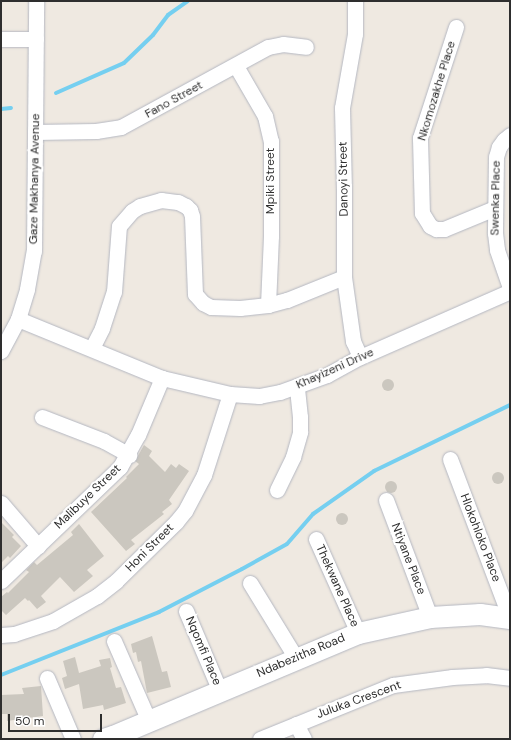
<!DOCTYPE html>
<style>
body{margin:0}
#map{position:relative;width:511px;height:740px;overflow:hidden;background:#efe9e1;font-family:"DM Sans",sans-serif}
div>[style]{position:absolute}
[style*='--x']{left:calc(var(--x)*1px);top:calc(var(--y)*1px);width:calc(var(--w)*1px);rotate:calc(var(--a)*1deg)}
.stream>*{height:4px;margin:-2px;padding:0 2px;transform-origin:2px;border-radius:2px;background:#75cff0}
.building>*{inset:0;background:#cbc7bf}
.round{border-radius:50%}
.roads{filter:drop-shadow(0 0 1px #b4b7c1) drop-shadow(0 0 1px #b4b7c1)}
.street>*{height:15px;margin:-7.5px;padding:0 7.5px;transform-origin:7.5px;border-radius:7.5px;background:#fff}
.secondary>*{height:21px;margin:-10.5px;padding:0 10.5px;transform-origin:10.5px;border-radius:10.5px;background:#fff}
span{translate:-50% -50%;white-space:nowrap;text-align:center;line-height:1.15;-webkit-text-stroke:4px #fff;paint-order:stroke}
.street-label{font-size:12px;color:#2e2e2e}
.frame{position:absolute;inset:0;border:2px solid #2e2e2e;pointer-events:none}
.scale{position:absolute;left:8px;top:714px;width:94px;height:18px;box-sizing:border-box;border:2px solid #2e2e2e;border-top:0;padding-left:5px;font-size:12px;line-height:14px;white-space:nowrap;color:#2e2e2e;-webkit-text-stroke:3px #fff;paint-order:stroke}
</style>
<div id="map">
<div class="stream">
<div style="--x:56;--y:93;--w:74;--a:-23.8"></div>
<div style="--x:124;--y:63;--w:40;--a:-44"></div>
<div style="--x:153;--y:35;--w:25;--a:-53"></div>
<div style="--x:168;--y:15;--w:24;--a:-35"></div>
<div style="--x:1;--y:109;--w:10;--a:-6"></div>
<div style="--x:1;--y:675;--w:170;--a:-21.7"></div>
<div style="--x:159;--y:612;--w:93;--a:-27.4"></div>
<div style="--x:242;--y:569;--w:51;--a:-29.1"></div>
<div style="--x:287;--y:544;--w:40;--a:-49"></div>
<div style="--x:313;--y:514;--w:75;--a:-35.2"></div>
<div style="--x:374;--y:471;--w:151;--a:-25.9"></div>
</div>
<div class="building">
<div class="round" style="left:382px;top:379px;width:12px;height:12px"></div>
<div style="clip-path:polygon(144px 445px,152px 451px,149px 456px,165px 472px,171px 464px,176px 468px,179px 464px,189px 471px,169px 500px,172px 504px,162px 512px,164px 514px,131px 540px,135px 544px,126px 551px,91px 512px,127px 478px,126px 477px,139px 464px,135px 461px)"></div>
<div class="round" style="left:492px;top:472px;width:12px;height:12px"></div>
<div class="round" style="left:385px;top:481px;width:12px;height:12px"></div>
<div class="round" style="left:336px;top:513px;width:12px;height:12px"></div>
<div style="clip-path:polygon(1px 522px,14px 535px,12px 537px,21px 546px,10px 558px,8px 556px,1px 563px)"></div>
<div style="clip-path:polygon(79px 524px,104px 556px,87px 570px,93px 576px,74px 592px,60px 577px,41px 596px,46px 602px,37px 609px,29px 600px,28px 601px,25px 598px,6px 615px,1px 610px,1px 597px,7px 592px,8px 593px,29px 572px,26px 570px,34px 562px,37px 565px,73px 535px,71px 532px)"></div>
<div style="clip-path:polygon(152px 636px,162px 672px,167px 671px,171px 687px,147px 693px,141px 661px,138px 662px,136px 652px,133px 653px,131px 644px)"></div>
<div style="clip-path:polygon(75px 657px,79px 673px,101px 666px,99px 660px,110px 658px,112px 667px,110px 668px,116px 688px,121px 687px,126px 703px,104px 710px,103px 705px,83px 709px,79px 684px,65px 689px,62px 678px,67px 676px,63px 661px)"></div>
<div style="clip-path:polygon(41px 686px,43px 716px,7px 721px,7px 714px,1px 714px,1px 695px,24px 694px,22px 688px)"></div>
</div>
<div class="roads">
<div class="street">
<div style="--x:355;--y:1;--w:33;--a:90"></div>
<div style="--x:355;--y:34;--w:75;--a:100"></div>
<div style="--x:342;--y:108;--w:81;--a:88.6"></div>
<div style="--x:344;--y:189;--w:88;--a:90"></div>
<div style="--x:344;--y:277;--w:65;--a:82"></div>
<div style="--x:353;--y:341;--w:17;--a:66"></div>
<div style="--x:456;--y:27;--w:117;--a:108"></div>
<div style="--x:420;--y:138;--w:75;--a:88.5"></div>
<div style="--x:422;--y:213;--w:15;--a:58"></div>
<div style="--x:430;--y:226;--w:7;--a:27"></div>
<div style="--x:436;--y:229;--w:8;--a:0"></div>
<div style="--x:444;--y:229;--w:55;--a:-22.4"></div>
<div style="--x:1;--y:39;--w:35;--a:0"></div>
<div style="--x:236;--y:66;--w:58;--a:59.9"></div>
<div style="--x:265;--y:116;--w:26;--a:77"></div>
<div style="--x:271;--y:141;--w:95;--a:90"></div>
<div style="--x:271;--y:236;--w:69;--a:92.5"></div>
<div style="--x:35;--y:132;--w:61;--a:-0.9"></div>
<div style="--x:96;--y:131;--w:25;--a:-9"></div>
<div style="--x:121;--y:127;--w:167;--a:-28.6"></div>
<div style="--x:268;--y:47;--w:15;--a:-11"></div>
<div style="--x:283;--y:44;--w:23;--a:7"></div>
<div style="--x:510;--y:135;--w:8;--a:140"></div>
<div style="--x:504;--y:140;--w:9;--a:126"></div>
<div style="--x:499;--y:147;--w:10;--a:107"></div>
<div style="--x:496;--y:157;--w:76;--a:90.8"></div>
<div style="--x:495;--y:233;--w:17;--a:83"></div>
<div style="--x:497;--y:250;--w:39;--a:71"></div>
<div style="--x:18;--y:319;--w:156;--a:22.3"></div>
<div style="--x:162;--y:378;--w:70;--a:13.2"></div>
<div style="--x:230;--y:394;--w:29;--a:4"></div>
<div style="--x:259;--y:396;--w:21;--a:-11"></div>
<div style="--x:280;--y:392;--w:50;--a:-19.9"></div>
<div style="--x:327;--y:375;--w:38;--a:-29"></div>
<div style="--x:360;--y:357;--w:164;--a:-23.7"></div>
<div style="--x:92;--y:348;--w:22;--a:-63"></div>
<div style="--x:102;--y:328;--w:38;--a:-72"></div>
<div style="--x:114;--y:292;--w:66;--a:-85.7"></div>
<div style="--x:119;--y:226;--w:20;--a:-49"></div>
<div style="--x:132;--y:211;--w:9;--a:-32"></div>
<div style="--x:140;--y:206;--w:22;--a:-16"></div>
<div style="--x:161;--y:200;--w:17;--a:7"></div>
<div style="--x:178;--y:202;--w:9;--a:27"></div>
<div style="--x:186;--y:206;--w:6;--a:45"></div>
<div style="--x:190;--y:210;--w:6;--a:72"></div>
<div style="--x:192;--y:216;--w:78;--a:87.8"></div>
<div style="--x:195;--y:294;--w:12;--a:48"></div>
<div style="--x:203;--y:303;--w:9;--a:27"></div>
<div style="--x:211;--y:307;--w:29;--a:2"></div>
<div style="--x:240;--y:308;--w:28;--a:-6"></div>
<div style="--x:268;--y:305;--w:20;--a:-15"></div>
<div style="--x:287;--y:300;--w:61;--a:-22"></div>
<div style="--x:1;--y:351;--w:36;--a:-62"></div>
<div style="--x:18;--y:319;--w:31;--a:-73"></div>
<div style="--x:27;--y:289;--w:39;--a:-80"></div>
<div style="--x:34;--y:251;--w:250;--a:-89.5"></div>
<div style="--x:42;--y:417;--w:66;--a:21.2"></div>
<div style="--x:104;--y:441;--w:29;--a:29"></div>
<div style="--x:450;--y:459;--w:170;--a:69.3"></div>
<div style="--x:277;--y:490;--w:37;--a:-64"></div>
<div style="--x:293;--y:457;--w:26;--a:-74"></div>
<div style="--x:300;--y:432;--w:15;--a:-90"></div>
<div style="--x:300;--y:417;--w:31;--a:-96"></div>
<div style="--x:386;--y:500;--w:125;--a:69.4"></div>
<div style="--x:1;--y:503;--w:57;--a:49.3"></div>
<div style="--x:316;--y:539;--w:103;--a:65.9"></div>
<div style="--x:1;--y:581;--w:165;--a:-43.8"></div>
<div style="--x:120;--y:467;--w:37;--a:-61"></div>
<div style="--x:138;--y:435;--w:62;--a:-67.2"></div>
<div style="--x:250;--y:583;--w:88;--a:58.5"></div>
<div style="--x:186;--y:611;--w:87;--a:67"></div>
<div style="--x:1;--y:635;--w:13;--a:-4"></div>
<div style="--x:14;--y:634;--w:41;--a:-18.4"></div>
<div style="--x:53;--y:621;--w:51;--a:-29.6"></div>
<div style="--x:97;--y:596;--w:24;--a:-38"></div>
<div style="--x:116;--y:581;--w:84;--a:-44.5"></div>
<div style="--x:176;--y:522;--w:14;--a:-51"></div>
<div style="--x:185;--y:511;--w:41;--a:-62.2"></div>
<div style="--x:204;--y:475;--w:85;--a:-72.2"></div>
<div style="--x:114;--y:641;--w:87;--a:66.4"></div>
<div style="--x:47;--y:678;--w:66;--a:66.9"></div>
<div style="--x:296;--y:724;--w:17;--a:62"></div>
<div style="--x:260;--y:739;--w:144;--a:-22.1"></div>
<div style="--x:393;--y:685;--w:60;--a:-7.7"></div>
<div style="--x:452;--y:677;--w:34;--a:-3"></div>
<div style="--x:486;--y:675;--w:24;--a:7"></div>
</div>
<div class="secondary">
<div style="--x:103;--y:739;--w:10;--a:-17"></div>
<div style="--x:113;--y:736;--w:266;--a:-22.8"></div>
<div style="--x:358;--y:633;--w:74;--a:-12.5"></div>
<div style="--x:430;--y:617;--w:50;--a:-3.4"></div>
<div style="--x:480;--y:614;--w:30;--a:8"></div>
</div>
</div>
<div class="street-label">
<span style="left:437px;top:91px;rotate:-73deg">Nkomozakhe Place</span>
<span style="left:174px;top:100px;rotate:-29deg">Fano Street</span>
<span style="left:35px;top:179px;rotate:-89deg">Gaze Makhanya Avenue</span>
<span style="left:344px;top:179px;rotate:-91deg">Danoyi Street</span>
<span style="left:271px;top:181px;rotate:-90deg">Mpiki Street</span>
<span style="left:496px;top:198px;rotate:-89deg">Swenka Place</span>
<span style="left:335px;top:369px;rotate:-24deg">Khayizeni Drive</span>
<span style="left:88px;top:497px;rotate:-44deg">Malibuye Street</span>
<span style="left:480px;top:538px;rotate:69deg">Hlokohloko Place</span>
<span style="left:150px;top:548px;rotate:-45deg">Honi Street</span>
<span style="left:408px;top:559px;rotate:69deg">Ntiyane Place</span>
<span style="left:337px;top:586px;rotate:66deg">Thekwane Place</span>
<span style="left:203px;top:651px;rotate:67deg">Nqomfi Place</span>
<span style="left:301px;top:656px;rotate:-23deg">Ndabezitha Road</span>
<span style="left:359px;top:700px;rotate:-20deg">Juluka Crescent</span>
</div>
<div class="frame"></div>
<div class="scale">50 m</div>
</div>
